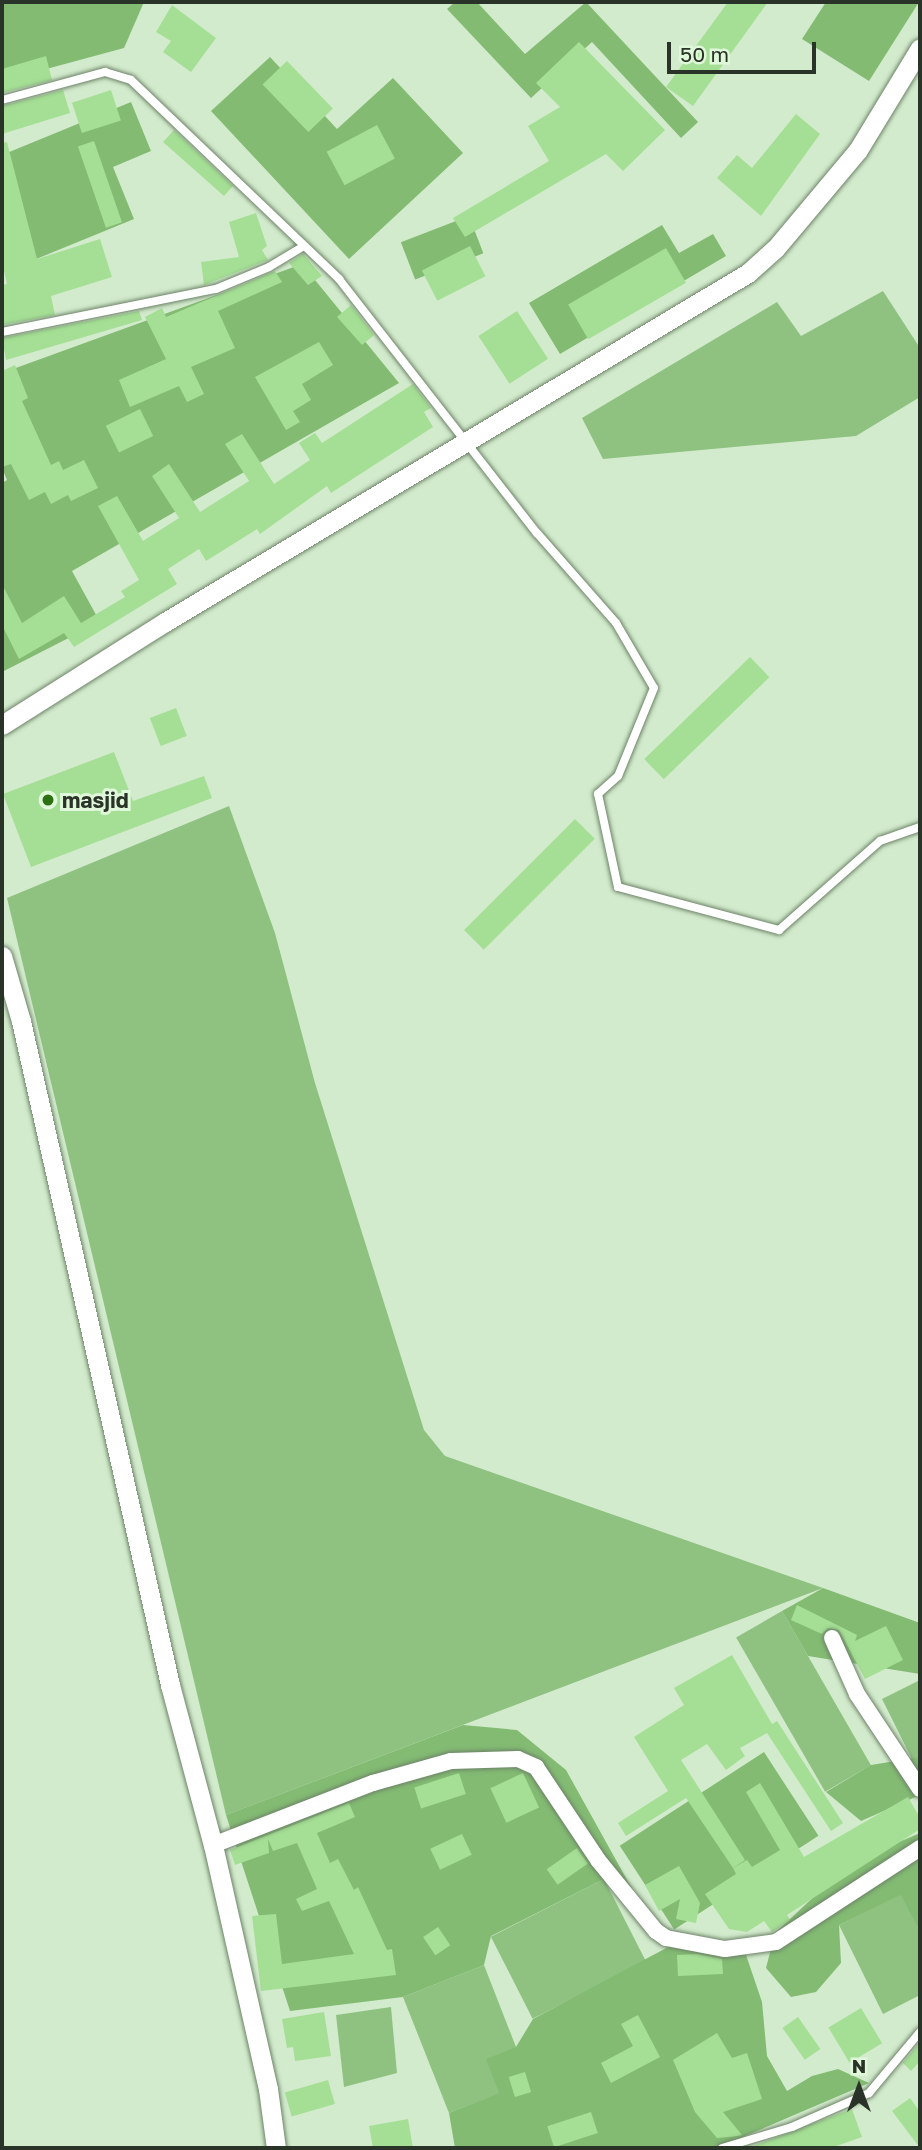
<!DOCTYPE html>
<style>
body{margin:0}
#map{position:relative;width:922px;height:2150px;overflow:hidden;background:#d3ebcd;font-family:"Golos Text",sans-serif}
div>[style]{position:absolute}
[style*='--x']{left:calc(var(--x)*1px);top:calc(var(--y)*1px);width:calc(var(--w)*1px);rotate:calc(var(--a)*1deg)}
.green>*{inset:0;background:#8fc281;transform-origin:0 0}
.forest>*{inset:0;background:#83bb73;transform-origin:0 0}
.building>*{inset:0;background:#a5df95;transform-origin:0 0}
.roads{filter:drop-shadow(0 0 2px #6d8368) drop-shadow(0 0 2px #6d8368)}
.service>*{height:8px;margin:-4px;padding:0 4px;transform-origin:4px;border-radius:4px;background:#fff}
.minor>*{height:16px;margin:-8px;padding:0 8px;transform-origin:8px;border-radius:8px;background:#fff}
.tertiary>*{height:19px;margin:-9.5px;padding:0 9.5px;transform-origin:9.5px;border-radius:9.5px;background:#fff}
.dots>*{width:19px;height:19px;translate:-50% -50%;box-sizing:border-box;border:4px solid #e0f8da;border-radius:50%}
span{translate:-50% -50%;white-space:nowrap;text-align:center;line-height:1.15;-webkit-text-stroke:6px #e0f8da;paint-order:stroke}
.poi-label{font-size:21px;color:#2a3327;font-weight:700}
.left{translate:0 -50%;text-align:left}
.frame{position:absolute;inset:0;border:4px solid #2a3327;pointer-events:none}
.north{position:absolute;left:824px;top:2052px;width:70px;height:70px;-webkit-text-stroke:5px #e0f8da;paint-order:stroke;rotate:0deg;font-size:19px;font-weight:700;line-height:28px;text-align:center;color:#2a3327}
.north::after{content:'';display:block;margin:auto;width:24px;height:32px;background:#2a3327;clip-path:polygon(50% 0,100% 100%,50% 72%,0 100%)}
.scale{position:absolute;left:667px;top:42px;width:149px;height:32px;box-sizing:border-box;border:4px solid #2a3327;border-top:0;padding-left:9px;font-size:21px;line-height:24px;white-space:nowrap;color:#2a3327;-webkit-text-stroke:5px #e0f8da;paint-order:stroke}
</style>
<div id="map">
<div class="green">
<div style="clip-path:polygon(883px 291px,920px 348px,920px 397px,856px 436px,603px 459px,582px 418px,777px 302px,801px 336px)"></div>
<div style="clip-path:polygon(229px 806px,275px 933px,315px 1083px,424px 1430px,445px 1456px,823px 1588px,226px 1815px,7px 898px)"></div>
<div style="left:782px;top:1611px;width:178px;height:53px;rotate:60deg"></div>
<div style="clip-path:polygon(920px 1680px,920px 1757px,913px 1761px,882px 1699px)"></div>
<div style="left:604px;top:1879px;width:92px;height:127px;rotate:63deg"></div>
<div style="clip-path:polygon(902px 1894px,920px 1932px,920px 1995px,883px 2014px,839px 1925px)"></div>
<div style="clip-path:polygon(484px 1965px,516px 2047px,500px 2093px,449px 2113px,403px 1997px)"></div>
<div style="clip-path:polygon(391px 2007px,397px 2073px,344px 2087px,336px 2015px)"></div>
</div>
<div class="forest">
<div style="clip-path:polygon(2px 2px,144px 2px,124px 48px,2px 81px)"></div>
<div style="clip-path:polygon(455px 2px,477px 2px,525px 54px,586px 2px,698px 122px,681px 138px,592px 42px,531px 98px,447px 9px)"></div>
<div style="clip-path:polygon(826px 2px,919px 2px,869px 81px,802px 39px)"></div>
<div style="clip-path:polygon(270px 57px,337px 129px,393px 78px,463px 153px,349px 259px,211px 111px)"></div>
<div style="clip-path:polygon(131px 102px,151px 151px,113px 167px,134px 219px,2px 273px,2px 155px)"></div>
<div style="left:469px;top:216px;width:40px;height:73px;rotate:69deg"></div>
<div style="clip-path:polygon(662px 225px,679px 253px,713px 234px,726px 256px,560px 354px,529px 303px)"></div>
<div style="clip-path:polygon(302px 264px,399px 383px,72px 571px,100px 622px,2px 672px,2px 483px,7px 480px,2px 468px,2px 373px)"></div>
<div style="clip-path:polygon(823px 1588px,920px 1623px,920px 1674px,808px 1656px,782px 1611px)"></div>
<div style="clip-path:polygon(463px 1725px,517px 1730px,566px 1770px,646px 1914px,604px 1879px,491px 1936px,484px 1965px,403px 1997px,290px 2011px,226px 1815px)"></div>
<div style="left:764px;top:1752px;width:100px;height:172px;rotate:57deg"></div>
<div style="clip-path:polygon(920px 1757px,920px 1795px,861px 1821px,826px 1792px,871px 1765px)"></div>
<div style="clip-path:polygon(920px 1833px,920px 1932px,901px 1895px,839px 1925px,841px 1963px,816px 1992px,791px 1997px,766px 1968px,775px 1933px,850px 1863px)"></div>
<div style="clip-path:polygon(687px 1937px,744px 1949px,762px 2002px,767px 2056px,787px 2091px,812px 2076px,838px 2069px,869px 2083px,717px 2148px,455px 2148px,449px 2113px,499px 2093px,486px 2059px,516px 2047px,533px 2019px)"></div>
</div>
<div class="building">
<div style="clip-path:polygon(728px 2px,768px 2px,693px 106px,666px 87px)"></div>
<div style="clip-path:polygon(172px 5px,216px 38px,191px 72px,163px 52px,171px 41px,156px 32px)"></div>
<div style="clip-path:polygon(579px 42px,665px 130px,623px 171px,606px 154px,465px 237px,453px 218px,549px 161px,528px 126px,560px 107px,536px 83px)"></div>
<div style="clip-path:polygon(46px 56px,52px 80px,2px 93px,2px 69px)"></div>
<div style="left:287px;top:61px;width:66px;height:34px;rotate:46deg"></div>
<div style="clip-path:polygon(63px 90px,70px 113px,2px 134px,2px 106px)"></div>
<div style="left:111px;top:90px;width:32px;height:41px;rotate:72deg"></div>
<div style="clip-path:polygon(796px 114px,820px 134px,761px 216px,717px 178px,737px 155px,752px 168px)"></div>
<div style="left:377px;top:125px;width:38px;height:57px;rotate:62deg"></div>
<div style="clip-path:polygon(174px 130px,233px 186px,224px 196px,163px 142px)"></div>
<div style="left:94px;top:141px;width:86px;height:17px;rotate:71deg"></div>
<div style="clip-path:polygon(7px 142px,37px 259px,100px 239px,112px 277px,51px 296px,55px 315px,2px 325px,2px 285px,7px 284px,2px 262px,2px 143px)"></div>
<div style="clip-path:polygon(256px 213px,267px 246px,262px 250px,268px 260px,204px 285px,201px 262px,239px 257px,229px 222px)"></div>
<div style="left:470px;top:246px;width:34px;height:54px;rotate:63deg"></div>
<div style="left:666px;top:248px;width:40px;height:113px;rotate:60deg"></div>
<div style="clip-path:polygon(303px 254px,322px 276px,308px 285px,289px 263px)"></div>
<div style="clip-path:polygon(275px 271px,282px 282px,218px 311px,235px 348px,191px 367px,204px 394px,187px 402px,179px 386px,130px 407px,119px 380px,166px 359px,145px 317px,162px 308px,166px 317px)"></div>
<div style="clip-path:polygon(351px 305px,374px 335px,362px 345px,337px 317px)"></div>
<div style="clip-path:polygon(139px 311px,142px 320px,6px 360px,2px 338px)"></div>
<div style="left:517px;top:311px;width:57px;height:46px;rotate:57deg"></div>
<div style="clip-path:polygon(319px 342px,333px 365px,302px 384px,311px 400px,293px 411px,300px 422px,286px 430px,255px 377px)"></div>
<div style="clip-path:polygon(15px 365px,28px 398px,22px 401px,51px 465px,59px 461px,63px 470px,84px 460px,98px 488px,71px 501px,68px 495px,51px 504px,45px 492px,29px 500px,11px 464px,2px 467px,2px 371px)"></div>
<div style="clip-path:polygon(413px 384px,431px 408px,424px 412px,433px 427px,331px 493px,327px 486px,260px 534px,257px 529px,206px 561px,199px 549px,168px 569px,177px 584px,74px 647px,64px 633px,19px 659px,2px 625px,2px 584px,22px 623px,64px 596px,81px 623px,125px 597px,121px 591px,139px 580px,98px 506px,117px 496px,143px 541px,179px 518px,152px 476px,169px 464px,200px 512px,249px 481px,225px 444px,242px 434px,274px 484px,310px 460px,299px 443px,315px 433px,322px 443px)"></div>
<div style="left:140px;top:409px;width:30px;height:38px;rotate:64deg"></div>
<div style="left:750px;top:657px;width:28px;height:147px;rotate:46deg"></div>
<div style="left:176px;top:708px;width:30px;height:28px;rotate:69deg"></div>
<div style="clip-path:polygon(114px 752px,133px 801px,204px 776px,212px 798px,31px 867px,3px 794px)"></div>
<div style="left:575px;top:819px;width:28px;height:157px;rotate:45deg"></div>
<div style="clip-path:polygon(797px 1605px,857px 1635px,855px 1641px,886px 1626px,903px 1660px,865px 1679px,839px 1630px,828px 1628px,822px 1634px,791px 1620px)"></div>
<div style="clip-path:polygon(732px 1655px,772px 1724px,777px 1721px,843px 1823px,831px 1831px,767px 1733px,740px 1748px,745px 1756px,726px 1770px,707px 1744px,681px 1760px,745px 1860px,733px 1868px,686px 1798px,626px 1836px,618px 1823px,668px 1791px,634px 1737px,684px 1705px,674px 1688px)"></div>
<div style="left:459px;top:1773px;width:22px;height:47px;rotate:72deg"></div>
<div style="left:523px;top:1773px;width:38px;height:36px;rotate:65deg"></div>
<div style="clip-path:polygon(760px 1783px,804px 1857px,908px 1797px,920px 1818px,920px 1829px,787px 1915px,790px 1920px,772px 1932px,764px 1921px,747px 1932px,729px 1929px,705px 1894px,736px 1874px,733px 1868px,747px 1860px,752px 1867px,780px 1850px,746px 1792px)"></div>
<div style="clip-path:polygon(349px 1803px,355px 1817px,317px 1833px,330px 1863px,338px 1859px,354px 1890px,358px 1887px,387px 1950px,392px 1949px,396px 1975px,261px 1991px,252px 1916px,276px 1914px,282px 1964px,354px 1954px,329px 1901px,302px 1911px,296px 1899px,317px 1889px,297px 1843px,273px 1851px,268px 1839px,269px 1853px,235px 1865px,230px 1850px)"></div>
<div style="left:462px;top:1834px;width:23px;height:35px;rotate:65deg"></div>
<div style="left:577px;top:1848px;width:19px;height:37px;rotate:55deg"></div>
<div style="clip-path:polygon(679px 1866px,700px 1903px,696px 1923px,676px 1919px,680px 1899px,659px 1911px,645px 1885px)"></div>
<div style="left:438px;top:1927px;width:22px;height:18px;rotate:56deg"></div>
<div style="clip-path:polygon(697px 1954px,722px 1959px,723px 1974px,678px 1976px,677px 1955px)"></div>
<div style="left:861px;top:2008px;width:41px;height:38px;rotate:59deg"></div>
<div style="clip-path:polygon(324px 2012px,331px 2056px,295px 2061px,293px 2047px,287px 2048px,282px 2019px)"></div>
<div style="clip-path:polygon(638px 2015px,660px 2057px,611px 2083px,601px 2063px,633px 2046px,621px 2024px)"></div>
<div style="left:798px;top:2017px;width:39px;height:19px;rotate:55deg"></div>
<div style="clip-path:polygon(717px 2033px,732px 2058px,747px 2053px,762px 2099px,723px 2112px,742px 2135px,738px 2136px,717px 2138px,695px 2112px,673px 2060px)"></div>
<div style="clip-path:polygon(920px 2042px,920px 2061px,911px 2071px,903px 2063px)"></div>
<div style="left:525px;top:2072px;width:21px;height:17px;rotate:73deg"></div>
<div style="left:328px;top:2080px;width:25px;height:45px;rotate:74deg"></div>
<div style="clip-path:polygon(910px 2098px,920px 2112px,920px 2148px,892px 2111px)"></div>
<div style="clip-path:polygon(852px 2109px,862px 2137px,831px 2148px,748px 2148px)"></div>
<div style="left:591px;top:2112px;width:22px;height:46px;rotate:72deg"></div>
<div style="clip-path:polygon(408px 2119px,413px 2148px,373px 2148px,369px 2126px)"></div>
</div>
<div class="roads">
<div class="service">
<div style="--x:2;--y:100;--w:107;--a:-15.2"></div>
<div style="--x:105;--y:72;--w:27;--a:17"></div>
<div style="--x:131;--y:80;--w:288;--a:43.7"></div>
<div style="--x:339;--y:279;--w:322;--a:52.1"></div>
<div style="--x:537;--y:533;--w:120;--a:48.7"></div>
<div style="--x:616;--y:623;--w:75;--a:59.7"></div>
<div style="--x:654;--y:688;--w:95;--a:112.2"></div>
<div style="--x:618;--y:776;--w:27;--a:138"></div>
<div style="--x:598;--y:794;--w:95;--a:77.9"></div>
<div style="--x:618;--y:887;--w:167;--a:15"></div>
<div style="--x:779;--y:930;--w:135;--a:-41.4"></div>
<div style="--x:880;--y:841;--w:42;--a:-19.3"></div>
<div style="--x:2;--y:332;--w:218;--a:-11.4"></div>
<div style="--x:216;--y:289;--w:57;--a:-22.5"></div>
<div style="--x:269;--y:267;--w:41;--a:-31"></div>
<div style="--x:722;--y:2148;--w:73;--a:-16.7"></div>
<div style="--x:792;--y:2127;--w:84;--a:-23.8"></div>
<div style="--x:869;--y:2093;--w:80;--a:-50.1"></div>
</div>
<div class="minor">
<div style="--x:832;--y:1638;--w:61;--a:65.9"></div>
<div style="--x:857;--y:1694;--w:114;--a:56.4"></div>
<div style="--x:213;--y:1845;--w:172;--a:-21.2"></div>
<div style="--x:373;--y:1783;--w:81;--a:-15.8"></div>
<div style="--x:451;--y:1761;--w:67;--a:-1.7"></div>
<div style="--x:518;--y:1759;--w:20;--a:24"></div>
<div style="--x:536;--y:1767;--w:112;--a:56.3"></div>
<div style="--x:598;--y:1860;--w:92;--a:50.8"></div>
<div style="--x:656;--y:1931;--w:12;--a:35"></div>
<div style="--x:666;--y:1938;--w:60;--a:10.6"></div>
<div style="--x:725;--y:1949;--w:51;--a:-7.8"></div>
<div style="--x:776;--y:1942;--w:172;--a:-33.1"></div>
</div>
<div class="tertiary">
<div style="--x:2;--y:725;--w:193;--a:-32.3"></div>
<div style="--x:165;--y:622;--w:679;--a:-30.91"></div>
<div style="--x:748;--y:273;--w:36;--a:-42"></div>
<div style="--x:775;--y:249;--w:129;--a:-50"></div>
<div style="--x:858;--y:150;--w:119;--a:-58.7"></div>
<div style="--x:2;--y:956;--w:68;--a:73.7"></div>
<div style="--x:21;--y:1021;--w:681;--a:77.35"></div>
<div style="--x:170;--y:1685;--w:166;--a:75"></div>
<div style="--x:213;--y:1845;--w:250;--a:77.3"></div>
<div style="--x:268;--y:2089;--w:60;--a:82.3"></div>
</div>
</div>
<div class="dots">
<div style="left:48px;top:800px;background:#2d7212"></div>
</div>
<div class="poi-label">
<span class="left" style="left:62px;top:800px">masjid</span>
</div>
<div class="frame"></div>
<div class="north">N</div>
<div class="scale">50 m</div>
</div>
